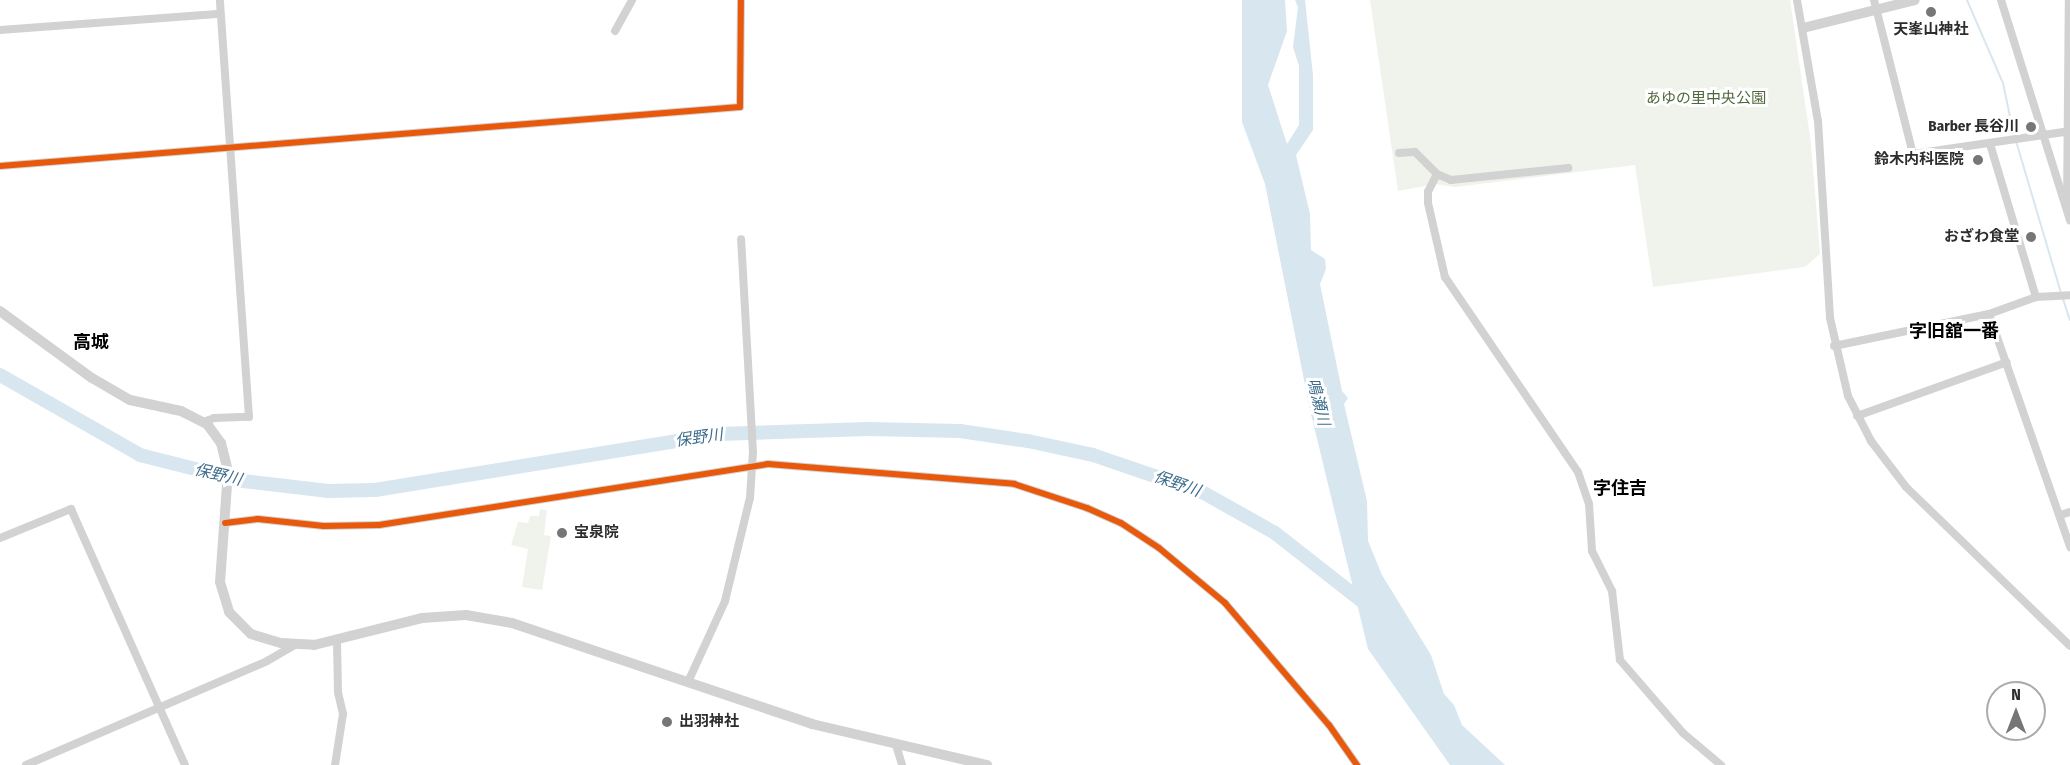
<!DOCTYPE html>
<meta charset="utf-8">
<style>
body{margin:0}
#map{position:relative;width:2070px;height:765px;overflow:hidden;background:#fff;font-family:"Fira Sans Condensed","Noto Sans JP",sans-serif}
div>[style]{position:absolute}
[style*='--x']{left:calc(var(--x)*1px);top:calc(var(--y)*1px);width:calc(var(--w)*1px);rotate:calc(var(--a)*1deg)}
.green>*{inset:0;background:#f0f3eb}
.water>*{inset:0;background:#d8e6f0}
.stream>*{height:2px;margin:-1px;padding:0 1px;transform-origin:1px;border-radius:1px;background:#d8e6f0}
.river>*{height:14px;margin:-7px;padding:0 7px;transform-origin:7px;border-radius:7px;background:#d8e6f0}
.minor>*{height:8px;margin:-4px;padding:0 4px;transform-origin:4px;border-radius:4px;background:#d2d2d2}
.tertiary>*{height:10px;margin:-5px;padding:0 5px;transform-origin:5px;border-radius:5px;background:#d2d2d2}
.cycleway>*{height:6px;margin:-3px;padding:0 3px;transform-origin:3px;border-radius:3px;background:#e8590c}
.dots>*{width:16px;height:16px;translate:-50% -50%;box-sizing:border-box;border:3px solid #fff;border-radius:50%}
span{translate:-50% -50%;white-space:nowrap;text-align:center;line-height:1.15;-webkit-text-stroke:6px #fff;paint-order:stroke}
.poi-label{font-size:15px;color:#2d2d2d;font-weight:700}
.right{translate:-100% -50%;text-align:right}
.left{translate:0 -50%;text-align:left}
.park-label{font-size:15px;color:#4f673c}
.water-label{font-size:16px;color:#3d6c8c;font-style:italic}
.quarter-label{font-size:18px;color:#000;font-weight:700}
.north{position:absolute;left:1986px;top:681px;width:60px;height:60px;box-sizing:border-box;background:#fff;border:2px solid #ababab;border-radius:50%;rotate:0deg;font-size:16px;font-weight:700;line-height:24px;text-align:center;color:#2d2d2d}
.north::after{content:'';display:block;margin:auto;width:21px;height:27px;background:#767676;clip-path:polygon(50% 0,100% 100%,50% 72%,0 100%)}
</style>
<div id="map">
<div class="green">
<div style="clip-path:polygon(1370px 0,1790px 0,1811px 144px,1820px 254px,1805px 267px,1653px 287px,1635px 165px,1455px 187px,1435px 184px,1398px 191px)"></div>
<div style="clip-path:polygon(540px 509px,547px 510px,544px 535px,551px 536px,542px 590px,522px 587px,528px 549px,511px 545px,518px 522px,528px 523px,530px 516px,539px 516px)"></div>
</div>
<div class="water">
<div style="clip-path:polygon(1242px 0,1285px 0,1287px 31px,1268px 85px,1287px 144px,1299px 125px,1299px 66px,1293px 47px,1298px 7px,1295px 0,1305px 0,1313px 75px,1313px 130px,1296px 155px,1310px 214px,1311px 250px,1325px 259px,1326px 269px,1320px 284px,1342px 391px,1348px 398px,1344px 404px,1367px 501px,1368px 541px,1382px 575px,1431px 655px,1444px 694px,1454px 705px,1462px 725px,1505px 765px,1450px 765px,1368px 649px,1310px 410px,1265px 184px,1242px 122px)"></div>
</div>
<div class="stream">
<div style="--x:1967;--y:0;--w:90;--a:66.6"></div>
<div style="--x:2003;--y:83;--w:54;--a:78.3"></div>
<div style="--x:2016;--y:141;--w:159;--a:73.5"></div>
<div style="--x:2063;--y:299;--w:22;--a:72"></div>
</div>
<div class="river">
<div style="--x:0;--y:375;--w:161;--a:29.7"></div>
<div style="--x:140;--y:455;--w:106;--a:14.2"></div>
<div style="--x:243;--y:481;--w:86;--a:6.7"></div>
<div style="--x:328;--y:491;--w:47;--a:-1.2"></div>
<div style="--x:375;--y:490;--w:349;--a:-9.2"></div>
<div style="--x:719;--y:434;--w:150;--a:-1.9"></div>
<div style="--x:869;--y:429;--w:91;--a:1.3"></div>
<div style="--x:960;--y:431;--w:69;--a:8.4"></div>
<div style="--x:1028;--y:441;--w:66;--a:12.2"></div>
<div style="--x:1093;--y:455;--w:117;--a:18.9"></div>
<div style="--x:1204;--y:493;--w:81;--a:29.4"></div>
<div style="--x:1275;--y:533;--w:118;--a:38.1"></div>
</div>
<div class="minor">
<div style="--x:1797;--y:0;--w:123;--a:80.2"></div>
<div style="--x:1818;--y:121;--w:197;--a:86.5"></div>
<div style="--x:1830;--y:318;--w:80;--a:77"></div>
<div style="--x:1848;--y:396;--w:51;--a:62.9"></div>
<div style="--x:1871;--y:441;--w:58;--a:52.7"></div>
<div style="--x:1906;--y:487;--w:228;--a:44.1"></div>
<div style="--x:1874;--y:0;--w:159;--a:75.8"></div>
<div style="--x:1913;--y:154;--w:159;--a:-8.3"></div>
<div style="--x:2001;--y:0;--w:231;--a:72.6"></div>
<div style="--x:0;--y:30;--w:221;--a:-4.2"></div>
<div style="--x:615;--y:31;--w:35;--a:-61"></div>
<div style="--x:1990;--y:144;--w:160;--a:73.3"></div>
<div style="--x:1399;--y:153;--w:16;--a:-4"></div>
<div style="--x:1415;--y:152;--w:31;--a:45"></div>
<div style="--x:1437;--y:174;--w:15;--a:23"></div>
<div style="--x:1451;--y:180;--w:118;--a:-5.9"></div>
<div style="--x:0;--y:166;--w:742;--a:-4.56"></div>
<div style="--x:740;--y:107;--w:107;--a:-89.5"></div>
<div style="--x:1437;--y:174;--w:20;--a:117"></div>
<div style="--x:1428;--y:192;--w:11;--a:90"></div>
<div style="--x:1428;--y:203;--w:76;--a:77.1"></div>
<div style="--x:1445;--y:277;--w:236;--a:55.7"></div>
<div style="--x:1578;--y:472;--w:34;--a:71"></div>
<div style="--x:1589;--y:504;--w:47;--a:86.3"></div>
<div style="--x:1592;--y:551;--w:45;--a:63.4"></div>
<div style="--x:1612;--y:591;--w:69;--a:83.4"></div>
<div style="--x:1620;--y:660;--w:96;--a:49.2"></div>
<div style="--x:1683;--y:733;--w:50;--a:40.1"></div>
<div style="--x:2067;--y:209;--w:209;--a:-89.5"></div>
<div style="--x:1989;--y:314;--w:247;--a:70.8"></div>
<div style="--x:1834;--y:346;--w:158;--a:-11.7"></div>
<div style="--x:1989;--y:314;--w:50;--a:-19.9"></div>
<div style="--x:2036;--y:297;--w:34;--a:-3"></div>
<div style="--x:1857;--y:416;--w:159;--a:-19.8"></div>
<div style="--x:203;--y:422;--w:12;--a:-20"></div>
<div style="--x:214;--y:418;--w:35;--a:-2"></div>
<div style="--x:249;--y:417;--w:418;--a:-94"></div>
<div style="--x:2060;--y:515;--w:10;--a:-17"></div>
<div style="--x:225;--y:523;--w:33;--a:-7"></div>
<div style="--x:258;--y:519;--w:66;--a:6.1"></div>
<div style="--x:324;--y:526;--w:55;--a:-1"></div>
<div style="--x:379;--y:525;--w:394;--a:-8.9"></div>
<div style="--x:768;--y:464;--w:247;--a:4.6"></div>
<div style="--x:1014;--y:484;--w:77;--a:18.2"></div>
<div style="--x:1087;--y:508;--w:37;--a:24"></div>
<div style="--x:1121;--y:523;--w:45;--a:33.3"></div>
<div style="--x:1159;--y:548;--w:86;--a:39.8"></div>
<div style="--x:1225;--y:603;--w:160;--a:49.6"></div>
<div style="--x:1329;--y:725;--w:49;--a:55"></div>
<div style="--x:0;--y:538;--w:77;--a:-22.2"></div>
<div style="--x:71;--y:509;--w:280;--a:66"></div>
<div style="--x:688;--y:682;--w:89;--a:-65.4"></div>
<div style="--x:725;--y:601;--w:106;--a:-76.4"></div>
<div style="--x:750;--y:498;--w:46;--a:-86.3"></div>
<div style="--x:753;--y:452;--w:213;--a:-93.2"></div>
<div style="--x:896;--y:745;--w:21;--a:73"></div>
<div style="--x:26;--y:765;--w:262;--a:-23.3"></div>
<div style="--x:267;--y:661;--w:34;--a:-30"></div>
<div style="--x:335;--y:765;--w:52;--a:-81.1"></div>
<div style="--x:343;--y:714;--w:23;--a:-103"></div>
<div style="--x:338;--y:692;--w:53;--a:-91.1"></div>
</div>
<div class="tertiary">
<div style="--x:1803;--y:28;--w:115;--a:-14"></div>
<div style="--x:0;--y:311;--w:114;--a:36.1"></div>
<div style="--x:92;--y:378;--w:44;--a:30.1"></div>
<div style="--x:130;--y:400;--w:52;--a:12.2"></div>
<div style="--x:181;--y:411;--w:29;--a:27"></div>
<div style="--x:207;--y:424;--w:24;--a:54"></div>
<div style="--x:221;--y:443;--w:29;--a:76"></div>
<div style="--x:228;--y:471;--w:111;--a:94.1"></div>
<div style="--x:220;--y:582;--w:31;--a:73"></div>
<div style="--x:229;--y:612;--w:31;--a:45"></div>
<div style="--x:251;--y:634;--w:31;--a:17"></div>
<div style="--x:281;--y:643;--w:33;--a:3"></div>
<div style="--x:314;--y:645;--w:111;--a:-14"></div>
<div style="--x:422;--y:618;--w:44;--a:-3.9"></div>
<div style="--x:466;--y:615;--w:47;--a:9.9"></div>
<div style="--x:512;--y:623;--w:317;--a:18.6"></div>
<div style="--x:812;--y:724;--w:180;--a:13.2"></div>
</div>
<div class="cycleway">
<div style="--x:0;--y:166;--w:742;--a:-4.56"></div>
<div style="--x:740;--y:107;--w:107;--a:-89.5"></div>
<div style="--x:225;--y:523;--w:33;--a:-7"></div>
<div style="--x:258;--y:519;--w:66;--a:6.1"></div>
<div style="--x:324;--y:526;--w:55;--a:-1"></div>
<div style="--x:379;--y:525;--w:394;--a:-8.9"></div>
<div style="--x:768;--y:464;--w:247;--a:4.6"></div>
<div style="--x:1014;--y:484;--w:77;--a:18.2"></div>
<div style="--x:1087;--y:508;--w:37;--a:24"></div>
<div style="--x:1121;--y:523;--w:45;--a:33.3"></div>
<div style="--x:1159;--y:548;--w:86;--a:39.8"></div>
<div style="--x:1225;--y:603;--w:160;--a:49.6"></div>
<div style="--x:1329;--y:725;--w:49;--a:55"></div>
</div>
<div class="dots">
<div style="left:1931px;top:12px;background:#767676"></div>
<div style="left:2031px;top:127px;background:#767676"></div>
<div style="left:1978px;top:160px;background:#767676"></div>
<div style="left:2031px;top:237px;background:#767676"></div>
<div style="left:562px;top:533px;background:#767676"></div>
<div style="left:667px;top:722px;background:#767676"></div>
</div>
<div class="poi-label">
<span style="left:1931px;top:30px">天峯山神社</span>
<span class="right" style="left:2019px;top:127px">Barber 長谷川</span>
<span class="right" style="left:1964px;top:160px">鈴木内科医院</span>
<span class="right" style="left:2019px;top:237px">おざわ食堂</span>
<span class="left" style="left:574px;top:533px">宝泉院</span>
<span class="left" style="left:679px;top:722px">出羽神社</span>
</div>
<div class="park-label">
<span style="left:1706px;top:99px">あゆの里中央公園</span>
</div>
<div class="water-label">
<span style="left:1318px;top:402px;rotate:76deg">鳴瀬川</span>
<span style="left:699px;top:438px;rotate:-8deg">保野川</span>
<span style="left:218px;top:475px;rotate:13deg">保野川</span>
<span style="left:1177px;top:484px;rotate:19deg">保野川</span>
</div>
<div class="quarter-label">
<span style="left:1954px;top:331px">字旧舘一番</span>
<span style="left:91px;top:342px">高城</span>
<span style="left:1620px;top:488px">字住吉</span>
</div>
<div class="north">N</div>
</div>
